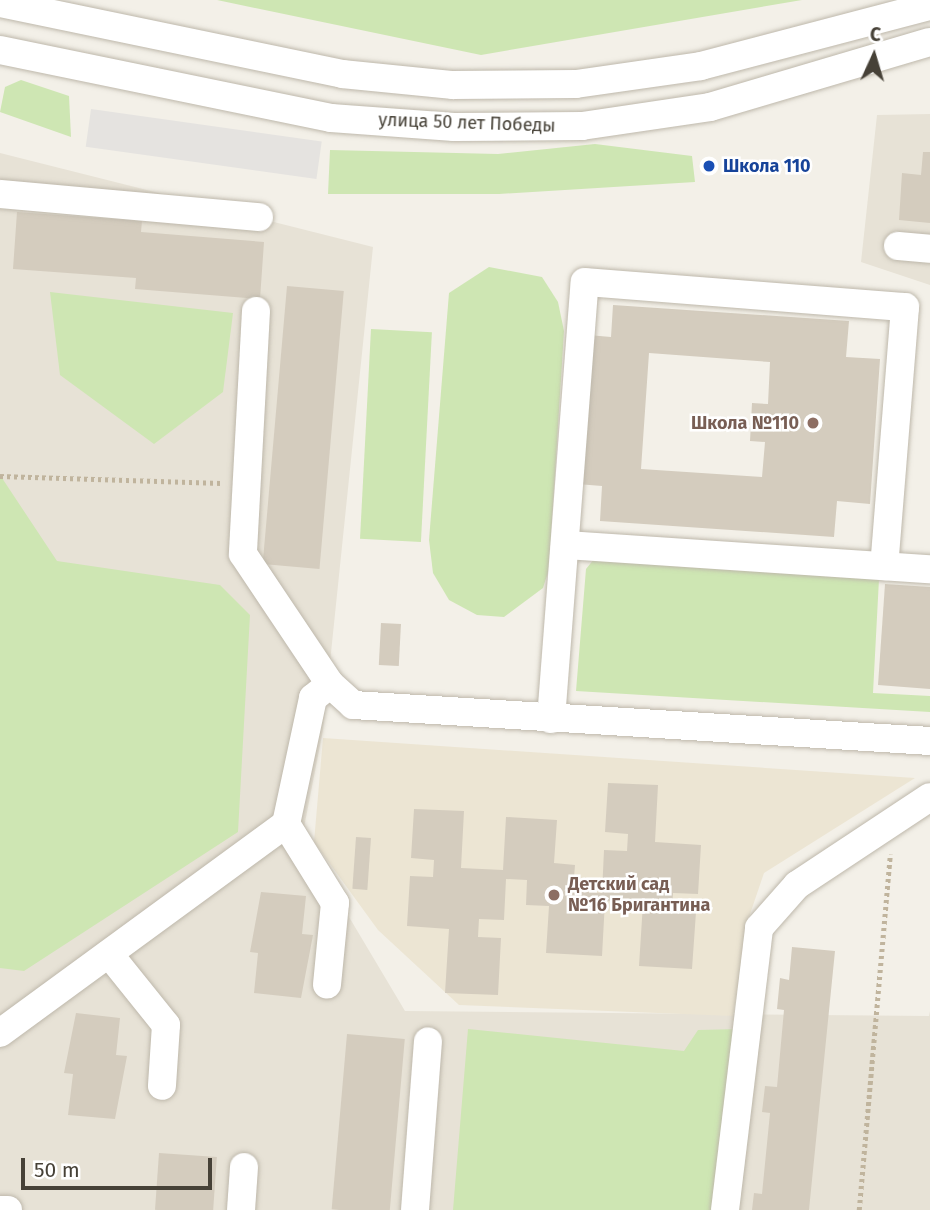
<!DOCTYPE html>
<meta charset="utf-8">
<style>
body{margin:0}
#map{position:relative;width:930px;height:1210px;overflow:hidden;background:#f3f0e8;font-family:"Fira Sans",sans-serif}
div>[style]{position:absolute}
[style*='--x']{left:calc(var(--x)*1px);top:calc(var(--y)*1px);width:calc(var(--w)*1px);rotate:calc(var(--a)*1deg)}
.residential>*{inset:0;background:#e7e2d6}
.education>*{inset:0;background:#ece5d3}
.green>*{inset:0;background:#cee6b3;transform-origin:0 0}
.parking>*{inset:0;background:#e5e3e0;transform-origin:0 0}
.building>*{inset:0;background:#d4ccbe;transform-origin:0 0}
.path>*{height:4.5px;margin-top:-2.25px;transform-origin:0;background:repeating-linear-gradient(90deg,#c0b49d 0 3.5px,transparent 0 7px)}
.roads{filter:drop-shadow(0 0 2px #beb8ab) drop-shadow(0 0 2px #beb8ab)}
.minor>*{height:28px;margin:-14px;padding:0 14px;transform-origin:14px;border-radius:14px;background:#fff}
.dots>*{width:19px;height:19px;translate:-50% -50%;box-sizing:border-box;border:4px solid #fff;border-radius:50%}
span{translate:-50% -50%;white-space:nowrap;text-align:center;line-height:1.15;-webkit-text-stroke:5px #fff;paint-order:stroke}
.street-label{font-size:18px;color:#464137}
.transit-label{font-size:18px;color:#164399;font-weight:700}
.left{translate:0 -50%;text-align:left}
.education-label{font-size:18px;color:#785e54;font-weight:700}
.right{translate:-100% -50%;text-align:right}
.north{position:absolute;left:839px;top:21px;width:70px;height:70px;-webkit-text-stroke:5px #fff;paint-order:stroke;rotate:4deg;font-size:19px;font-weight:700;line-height:28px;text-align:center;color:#464137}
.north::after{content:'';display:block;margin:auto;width:24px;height:32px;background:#464137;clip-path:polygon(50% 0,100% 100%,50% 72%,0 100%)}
.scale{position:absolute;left:21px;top:1158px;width:191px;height:32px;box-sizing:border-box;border:4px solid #464137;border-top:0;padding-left:9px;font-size:21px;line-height:24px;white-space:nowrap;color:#464137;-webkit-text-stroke:5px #fff;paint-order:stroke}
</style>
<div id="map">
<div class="residential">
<div style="clip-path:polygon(930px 114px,930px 285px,861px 262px,877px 115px)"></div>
<div style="clip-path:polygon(0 153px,373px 247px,323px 730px,302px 838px,405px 1011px,929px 1016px,930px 1011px,930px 1210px,0 1210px)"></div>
</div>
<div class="education">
<div style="clip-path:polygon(323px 738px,915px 778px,764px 873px,749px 917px,733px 1016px,459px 1005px,378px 930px,314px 842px)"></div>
</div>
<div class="green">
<div style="clip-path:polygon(217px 0,802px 0,481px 55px)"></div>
<div style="clip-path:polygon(21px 80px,69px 96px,71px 137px,0 112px,5px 87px)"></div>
<div style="clip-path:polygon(595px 144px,692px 156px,695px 182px,499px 194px,328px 194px,330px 150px,498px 154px)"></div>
<div style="clip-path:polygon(489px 267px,542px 277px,558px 302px,564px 331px,549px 569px,543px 588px,504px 617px,477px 615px,449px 600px,433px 573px,429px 540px,449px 293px)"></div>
<div style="clip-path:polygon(50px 292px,233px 313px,223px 392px,154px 444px,60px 375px)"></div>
<div style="left:371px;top:329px;width:61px;height:210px;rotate:3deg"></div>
<div style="clip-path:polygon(0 475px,57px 561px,220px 585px,250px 615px,238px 832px,24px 971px,0 968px)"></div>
<div style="clip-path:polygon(598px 554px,879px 579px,873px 693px,930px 696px,930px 712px,576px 691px,586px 569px)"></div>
<div style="clip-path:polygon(468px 1029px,684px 1051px,698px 1030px,741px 1029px,721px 1210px,453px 1210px)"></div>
</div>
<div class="parking">
<div style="left:91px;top:109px;width:233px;height:38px;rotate:8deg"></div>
</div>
<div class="building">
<div style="clip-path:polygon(923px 152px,930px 152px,930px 223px,899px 220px,902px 173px,921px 175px)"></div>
<div style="clip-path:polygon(17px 212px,142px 221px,141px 232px,264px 242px,260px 299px,135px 289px,136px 278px,13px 269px)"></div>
<div style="left:287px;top:286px;width:57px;height:279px;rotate:5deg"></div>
<div style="clip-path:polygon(evenodd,613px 305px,849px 321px,846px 357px,880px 359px,870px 504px,837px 501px,834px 537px,600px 521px,602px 486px,577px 484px,588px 335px,611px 337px,613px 305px,649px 353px,770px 362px,768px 404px,752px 403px,750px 441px,765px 442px,762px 477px,641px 469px,649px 353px)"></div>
<div style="clip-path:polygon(885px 584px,930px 587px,930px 689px,878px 685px)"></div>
<div style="left:381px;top:623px;width:20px;height:42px;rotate:3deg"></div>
<div style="clip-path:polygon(608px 783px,658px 785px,655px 842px,701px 845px,698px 894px,673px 893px,672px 911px,696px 912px,692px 969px,639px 966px,643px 903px,605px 901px,602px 956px,546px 953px,549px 906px,526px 905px,527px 880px,506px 879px,504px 920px,479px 919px,478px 937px,501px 938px,498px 995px,445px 993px,449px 929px,407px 926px,410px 876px,433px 877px,434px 860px,411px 858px,414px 809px,464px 811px,461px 868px,503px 870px,506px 817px,557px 820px,554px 863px,575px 865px,573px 891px,602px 893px,604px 850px,627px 851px,628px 834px,605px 832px)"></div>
<div style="left:356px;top:837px;width:15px;height:52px;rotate:4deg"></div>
<div style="clip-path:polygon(261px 892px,306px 896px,302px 934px,313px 935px,301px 998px,254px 993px,258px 953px,250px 952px)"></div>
<div style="clip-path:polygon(792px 947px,835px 951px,809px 1210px,752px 1210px,754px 1193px,762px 1194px,770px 1113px,762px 1112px,765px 1086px,777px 1087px,784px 1010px,777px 1009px,780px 978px,789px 980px)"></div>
<div style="clip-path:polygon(76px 1013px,120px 1018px,116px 1055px,127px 1056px,115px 1119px,68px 1115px,73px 1074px,64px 1073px)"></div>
<div style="left:347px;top:1034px;width:58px;height:176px;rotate:5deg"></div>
<div style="left:159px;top:1153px;width:58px;height:57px;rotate:4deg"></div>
</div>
<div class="path">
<div style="--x:0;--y:476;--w:221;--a:1.8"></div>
<div style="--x:859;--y:1210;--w:357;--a:-85"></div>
</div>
<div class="roads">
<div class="minor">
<div style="--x:0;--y:3;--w:349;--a:11.7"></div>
<div style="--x:342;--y:74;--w:112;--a:5.7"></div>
<div style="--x:453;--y:85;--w:123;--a:-0.5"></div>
<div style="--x:576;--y:84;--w:126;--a:-8.2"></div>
<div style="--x:701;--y:66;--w:237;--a:-14.7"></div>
<div style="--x:0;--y:50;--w:338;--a:11.6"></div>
<div style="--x:331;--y:118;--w:123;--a:4.2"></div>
<div style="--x:454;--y:127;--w:128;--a:-0.4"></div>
<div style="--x:582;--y:126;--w:129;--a:-8.4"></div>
<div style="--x:710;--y:107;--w:229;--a:-16.5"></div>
<div style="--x:0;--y:194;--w:260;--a:5.1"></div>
<div style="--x:898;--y:246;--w:32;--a:5"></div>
<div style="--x:256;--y:311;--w:243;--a:93.1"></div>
<div style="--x:243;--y:554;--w:156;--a:56.2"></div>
<div style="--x:330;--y:684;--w:31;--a:42"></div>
<div style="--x:353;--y:705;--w:578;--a:3.57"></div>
<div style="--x:565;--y:545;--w:366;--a:3.8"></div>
<div style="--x:551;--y:719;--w:438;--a:-85.6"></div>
<div style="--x:585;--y:282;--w:321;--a:4.5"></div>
<div style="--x:905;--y:307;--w:260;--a:94.6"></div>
<div style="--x:286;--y:824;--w:93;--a:58.2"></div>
<div style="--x:335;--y:903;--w:82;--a:95.6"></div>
<div style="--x:109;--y:954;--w:91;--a:51.2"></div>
<div style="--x:166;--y:1025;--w:61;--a:93.8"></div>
<div style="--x:0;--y:1033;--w:354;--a:-36.2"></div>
<div style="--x:286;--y:824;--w:129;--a:-77.9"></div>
<div style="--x:313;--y:698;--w:22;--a:-39"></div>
<div style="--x:0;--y:1210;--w:8;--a:0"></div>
<div style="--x:241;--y:1210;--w:43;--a:-86"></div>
<div style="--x:415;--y:1210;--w:169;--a:-85.6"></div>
<div style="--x:725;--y:1210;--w:284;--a:-83.1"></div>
<div style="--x:759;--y:928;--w:57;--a:-48.5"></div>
<div style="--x:797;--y:885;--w:159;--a:-33.5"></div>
</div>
</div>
<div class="dots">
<div style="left:709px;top:166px;background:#1a4fb4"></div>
<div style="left:813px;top:423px;background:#8d6e63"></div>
<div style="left:554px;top:895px;background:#8d6e63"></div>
</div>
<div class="street-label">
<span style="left:467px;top:123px;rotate:2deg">улица 50 лет Победы</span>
</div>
<div class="transit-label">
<span class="left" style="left:723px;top:166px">Школа 110</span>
</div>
<div class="education-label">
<span class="right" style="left:799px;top:423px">Школа №110</span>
<span class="left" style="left:568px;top:895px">Детский сад<br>№16 Бригантина</span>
</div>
<div class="north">С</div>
<div class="scale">50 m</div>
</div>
